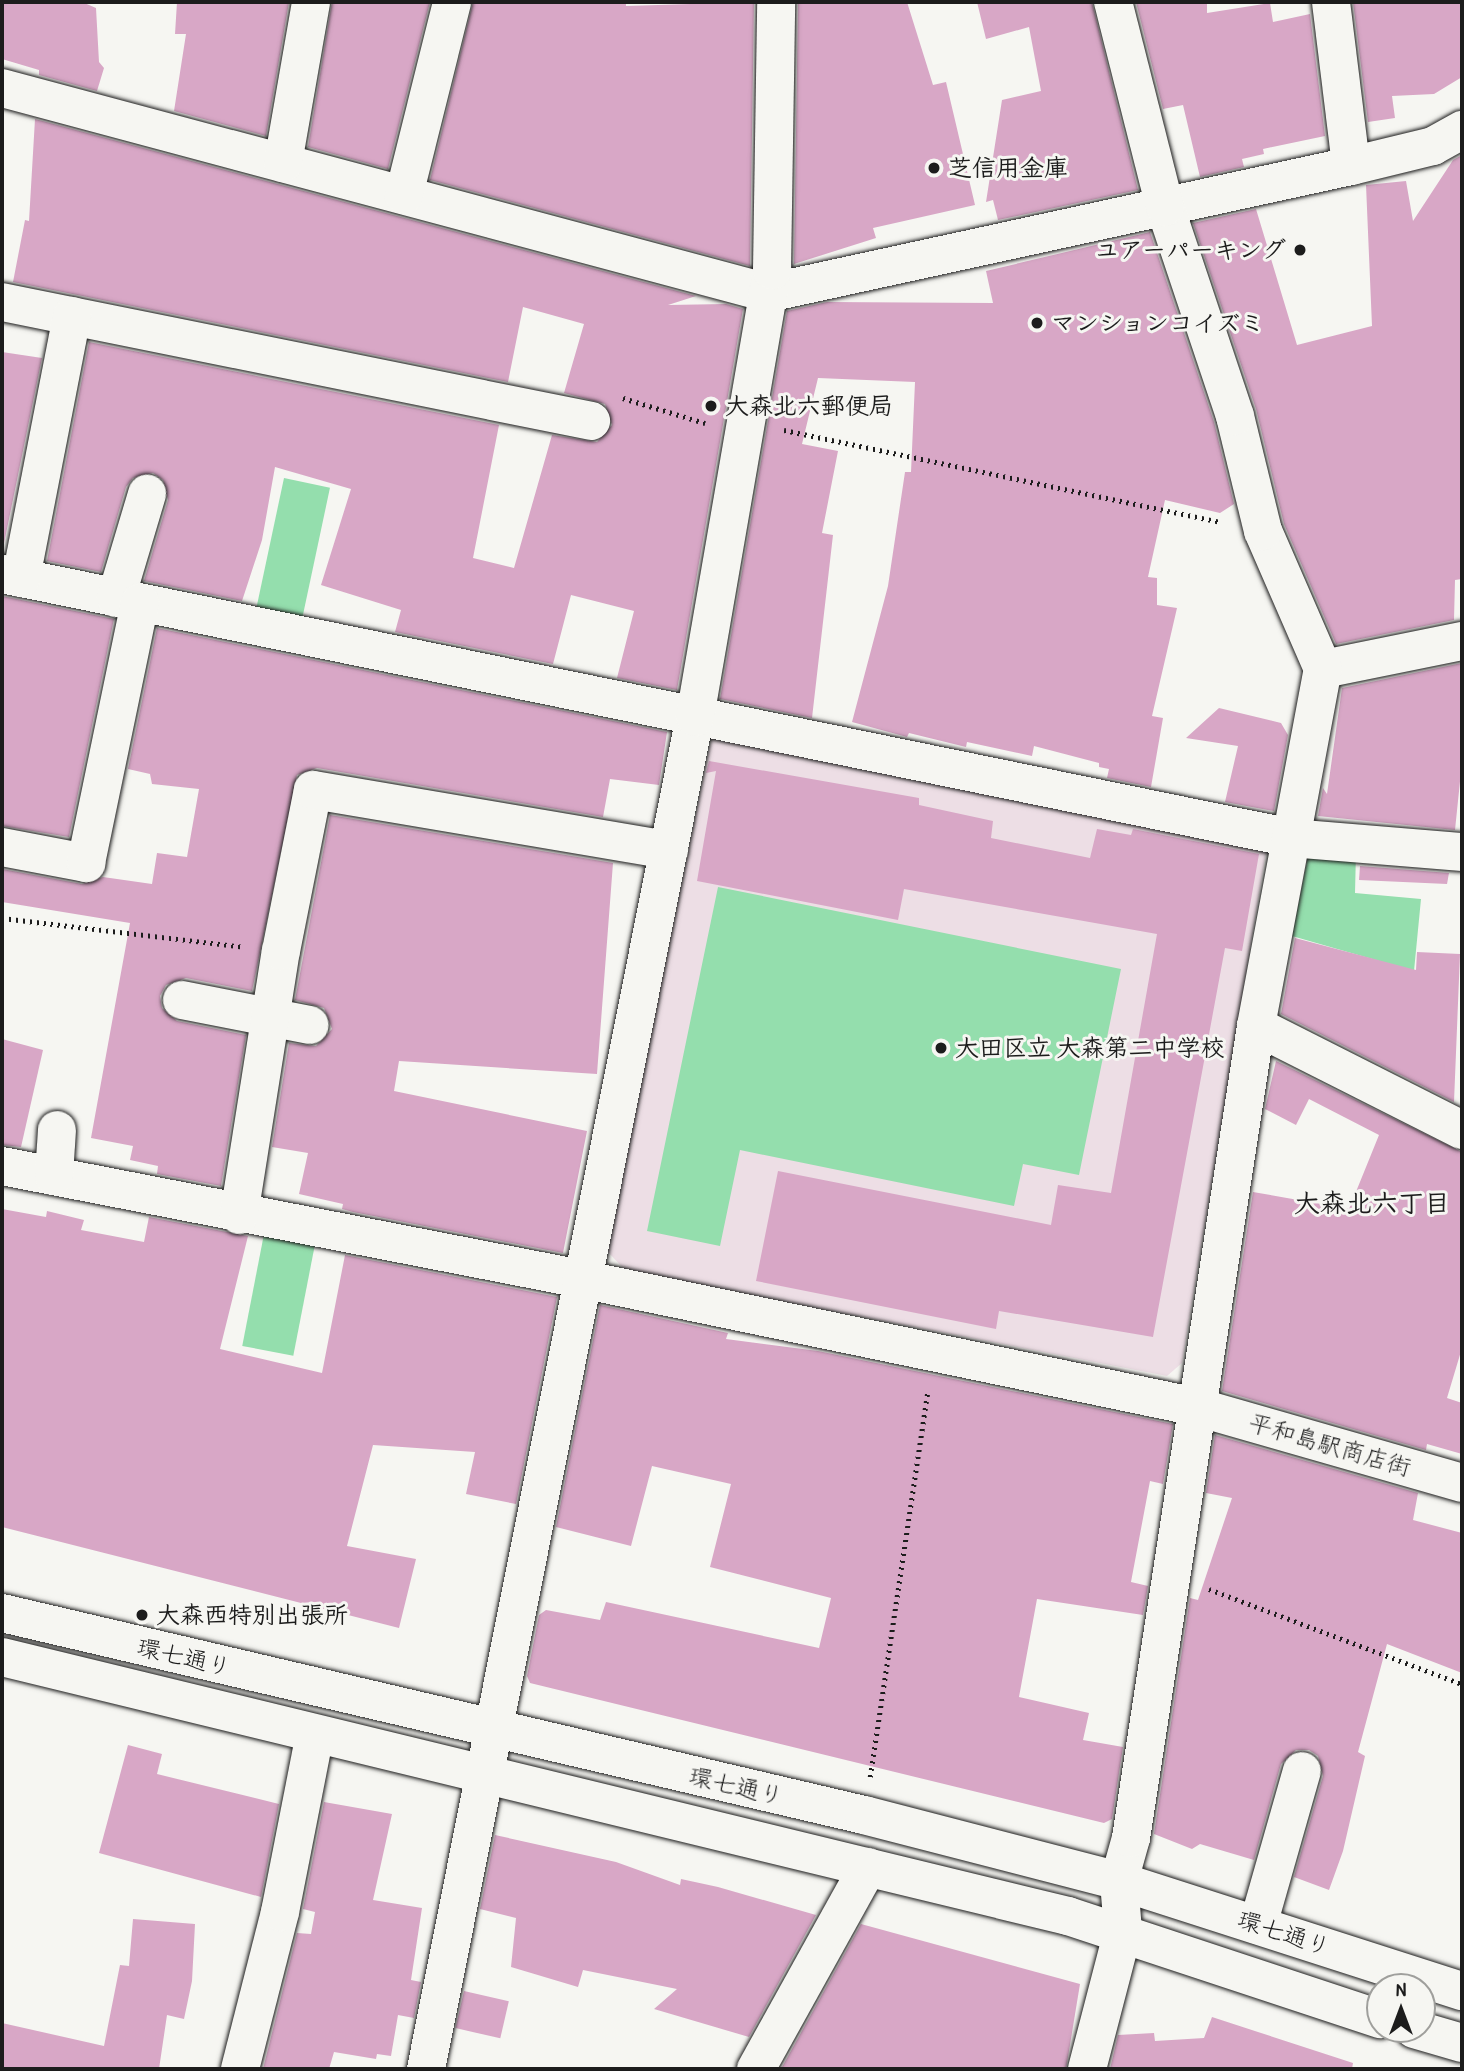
<!DOCTYPE html>
<meta charset="utf-8">
<style>
body{margin:0}
#map{position:relative;width:1464px;height:2071px;overflow:hidden;background:#f6f6f2;font-family:"Patrick Hand","Klee One",sans-serif}
div>[style]{position:absolute}
[style*='--x']{left:calc(var(--x)*1px);top:calc(var(--y)*1px);width:calc(var(--w)*1px);rotate:calc(var(--a)*1deg)}
.built>*{inset:0;background:#eddee5}
.green>*{inset:0;background:#94dead;transform-origin:0 0}
.building>*{inset:0;background:#d8a7c6;transform-origin:0 0}
.path>*{height:4.5px;margin-top:-2.25px;transform-origin:0;background:repeating-linear-gradient(90deg,#1c1c1c 0 2px,transparent 0 7px)}
.roads{filter:drop-shadow(0 0 2px #1c1c1c) drop-shadow(0 0 2px #1c1c1c)}
.minor>*{height:38px;margin:-19px;padding:0 19px;transform-origin:19px;border-radius:19px;background:#f6f6f2}
.major>*{height:38px;margin:-19px;padding:0 19px;transform-origin:19px;border-radius:19px;background:#f6f6f2}
.dots>*{width:19px;height:19px;translate:-50% -50%;box-sizing:border-box;border:4px solid #f6f6f2;border-radius:50%}
span{translate:-50% -50%;white-space:nowrap;text-align:center;line-height:1.15;-webkit-text-stroke:6px #f6f6f2;paint-order:stroke}
.poi-label{font-size:24px;color:#1c1c1c;font-weight:700}
.left{translate:0 -50%;text-align:left}
.right{translate:-100% -50%;text-align:right}
.street-label{font-size:24px;color:#1c1c1c}
.neighbourhood-label{font-size:26px;color:#1c1c1c;font-weight:700}
.frame{position:absolute;inset:0;border:4px solid #1c1c1c;pointer-events:none}
.north{position:absolute;left:1366px;top:1973px;width:70px;height:70px;box-sizing:border-box;background:#f6f6f2;border:2px solid #9f9f9c;border-radius:50%;rotate:0deg;font-size:19px;font-weight:700;line-height:28px;text-align:center;color:#1c1c1c}
.north::after{content:'';display:block;margin:auto;width:24px;height:32px;background:#1c1c1c;clip-path:polygon(50% 0,100% 100%,50% 72%,0 100%)}
</style>
<div id="map">
<div class="built">
<div style="clip-path:polygon(712px 736px,1267px 846px,1182px 1363px,1167px 1376px,626px 1271px,606px 1250px)"></div>
</div>
<div class="green">
<div style="left:284px;top:478px;width:47px;height:140px;rotate:12deg"></div>
<div style="clip-path:polygon(1309px 851px,1356px 852px,1355px 893px,1421px 899px,1414px 971px,1292px 936px)"></div>
<div style="clip-path:polygon(718px 887px,1121px 969px,1079px 1175px,1023px 1164px,1014px 1206px,740px 1150px,720px 1246px,647px 1231px)"></div>
<div style="left:264px;top:1234px;width:52px;height:114px;rotate:11deg"></div>
</div>
<div class="building">
<div style="clip-path:polygon(2px 2px,82px 2px,96px 8px,99px 62px,104px 68px,97px 91px,39px 75px,39px 70px,2px 59px)"></div>
<div style="clip-path:polygon(177px 2px,289px 2px,266px 136px,174px 111px,186px 34px,175px 34px)"></div>
<div style="clip-path:polygon(332px 2px,430px 2px,388px 169px,308px 147px)"></div>
<div style="clip-path:polygon(473px 2px,626px 2px,626px 6px,754px 2px,750px 266px,430px 180px)"></div>
<div style="clip-path:polygon(798px 2px,907px 2px,933px 85px,946px 82px,975px 205px,873px 228px,876px 238px,794px 264px)"></div>
<div style="clip-path:polygon(977px 2px,1092px 2px,1138px 190px,998px 220px,993px 200px,986px 202px,1002px 100px,1041px 91px,1029px 27px,986px 39px)"></div>
<div style="clip-path:polygon(1136px 2px,1207px 2px,1207px 13px,1270px 3px,1273px 22px,1310px 14px,1325px 136px,1263px 149px,1264px 154px,1242px 159px,1244px 167px,1200px 177px,1183px 105px,1163px 109px)"></div>
<div style="clip-path:polygon(1353px 2px,1462px 2px,1462px 77px,1434px 94px,1392px 96px,1395px 118px,1368px 122px)"></div>
<div style="clip-path:polygon(35px 119px,696px 296px,668px 305px,726px 304px,743px 309px,677px 690px,617px 678px,634px 611px,571px 595px,553px 664px,395px 632px,401px 610px,321px 585px,351px 489px,275px 467px,262px 540px,242px 601px,144px 581px,168px 500px,163px 480px,153px 473px,133px 478px,126px 487px,101px 572px,47px 561px,89px 342px,499px 425px,473px 558px,514px 568px,552px 435px,597px 442px,612px 425px,605px 404px,564px 393px,584px 324px,523px 307px,508px 382px,13px 282px,25px 220px,29px 221px)"></div>
<div style="clip-path:polygon(1462px 155px,1462px 579px,1455px 580px,1454px 620px,1336px 644px,1284px 524px,1256px 409px,1193px 223px,1256px 209px,1297px 345px,1372px 326px,1366px 185px,1406px 181px,1413px 221px,1453px 160px)"></div>
<div style="clip-path:polygon(1150px 232px,1214px 422px,1234px 504px,1220px 513px,1165px 500px,1148px 577px,1157px 578px,1157px 605px,1177px 608px,1152px 716px,1163px 718px,1151px 787px,1107px 778px,1109px 769px,1099px 767px,1099px 763px,1034px 746px,1032px 756px,967px 742px,966px 747px,909px 733px,907px 737px,852px 722px,888px 586px,905px 472px,911px 472px,915px 382px,818px 378px,802px 444px,838px 451px,822px 533px,833px 535px,812px 718px,720px 699px,787px 311px,827px 302px,993px 303px,986px 271px)"></div>
<div style="clip-path:polygon(2px 352px,42px 358px,2px 553px)"></div>
<div style="clip-path:polygon(2px 596px,114px 619px,69px 837px,2px 826px)"></div>
<div style="clip-path:polygon(157px 628px,667px 732px,659px 785px,610px 779px,603px 817px,317px 768px,297px 775px,252px 991px,186px 978px,166px 985px,160px 996px,162px 1008px,177px 1021px,246px 1035px,221px 1186px,157px 1174px,158px 1166px,130px 1160px,133px 1146px,91px 1138px,130px 923px,2px 902px,2px 869px,82px 884px,103px 877px,152px 884px,157px 853px,187px 857px,199px 789px,152px 784px,150px 774px,128px 769px)"></div>
<div style="clip-path:polygon(1462px 663px,1462px 762px,1455px 830px,1318px 816px,1323px 788px,1327px 794px,1342px 688px)"></div>
<div style="clip-path:polygon(1219px 708px,1281px 723px,1288px 735px,1274px 811px,1225px 802px,1238px 746px,1186px 738px)"></div>
<div style="clip-path:polygon(709px 761px,919px 798px,919px 805px,993px 821px,991px 838px,1090px 858px,1097px 829px,1131px 835px,1133px 829px,1259px 854px,1242px 951px,1225px 948px,1153px 1337px,999px 1311px,996px 1329px,756px 1281px,778px 1171px,1051px 1225px,1058px 1185px,1111px 1193px,1157px 934px,904px 889px,898px 920px,697px 881px,716px 771px,706px 773px)"></div>
<div style="clip-path:polygon(330px 815px,613px 863px,597px 1074px,399px 1061px,394px 1091px,587px 1131px,563px 1253px,353px 1212px,342px 1209px,343px 1204px,299px 1194px,308px 1153px,272px 1147px,289px 1043px,316px 1046px,332px 1029px,324px 1008px,295px 1000px)"></div>
<div style="clip-path:polygon(1360px 866px,1449px 873px,1447px 884px,1359px 880px)"></div>
<div style="clip-path:polygon(1295px 938px,1416px 970px,1417px 952px,1460px 954px,1454px 1102px,1281px 1014px)"></div>
<div style="clip-path:polygon(2px 1039px,43px 1050px,21px 1147px,2px 1145px)"></div>
<div style="clip-path:polygon(1276px 1061px,1462px 1152px,1462px 1348px,1447px 1398px,1462px 1403px,1462px 1454px,1427px 1444px,1426px 1450px,1222px 1391px,1253px 1192px,1349px 1209px,1379px 1135px,1309px 1099px,1296px 1125px,1265px 1109px)"></div>
<div style="clip-path:polygon(2px 1209px,46px 1217px,47px 1211px,84px 1220px,81px 1230px,144px 1242px,149px 1217px,248px 1236px,220px 1349px,322px 1373px,345px 1255px,557px 1297px,516px 1504px,466px 1494px,475px 1452px,373px 1445px,347px 1546px,416px 1559px,399px 1628px,2px 1527px)"></div>
<div style="clip-path:polygon(600px 1305px,728px 1333px,726px 1339px,818px 1351px,1173px 1424px,1163px 1484px,1150px 1481px,1131px 1582px,1148px 1586px,1143px 1615px,1037px 1599px,1019px 1697px,1089px 1713px,1083px 1740px,1123px 1747px,1112px 1819px,1104px 1823px,530px 1683px,527px 1676px,539px 1615px,546px 1610px,600px 1620px,606px 1602px,819px 1648px,831px 1598px,710px 1567px,731px 1484px,652px 1466px,631px 1546px,556px 1527px)"></div>
<div style="clip-path:polygon(1215px 1435px,1418px 1493px,1413px 1520px,1462px 1533px,1462px 1673px,1387px 1644px,1358px 1752px,1365px 1756px,1343px 1851px,1329px 1890px,1294px 1877px,1323px 1776px,1318px 1756px,1309px 1750px,1296px 1750px,1281px 1764px,1254px 1860px,1200px 1844px,1192px 1849px,1154px 1834px,1190px 1598px,1198px 1600px,1232px 1498px,1206px 1493px)"></div>
<div style="clip-path:polygon(128px 1745px,162px 1754px,157px 1774px,279px 1804px,261px 1897px,99px 1853px)"></div>
<div style="clip-path:polygon(324px 1802px,392px 1814px,373px 1900px,422px 1908px,411px 1980px,421px 1982px,414px 2018px,398px 2015px,391px 2056px,377px 2054px,376px 2059px,334px 2052px,329px 2069px,263px 2069px,297px 1933px,311px 1934px,315px 1912px,303px 1909px)"></div>
<div style="clip-path:polygon(495px 1835px,616px 1862px,680px 1885px,681px 1879px,718px 1887px,816px 1915px,749px 2037px,654px 2009px,677px 1989px,583px 1970px,578px 1987px,511px 1967px,516px 1918px,480px 1909px)"></div>
<div style="clip-path:polygon(133px 1919px,195px 1924px,192px 1981px,184px 2019px,167px 2015px,159px 2069px,2px 2069px,2px 2023px,104px 2046px,120px 1965px,129px 1966px)"></div>
<div style="clip-path:polygon(861px 1924px,1080px 1984px,1066px 2069px,781px 2069px)"></div>
<div style="left:464px;top:1991px;width:46px;height:38px;rotate:13deg"></div>
<div style="clip-path:polygon(1212px 2017px,1353px 2063px,1352px 2069px,1110px 2069px,1118px 2035px,1154px 2033px,1155px 2041px,1204px 2038px)"></div>
</div>
<div class="path">
<div style="--x:623;--y:398;--w:86;--a:17"></div>
<div style="--x:784;--y:430;--w:447;--a:11.9"></div>
<div style="--x:2;--y:918;--w:244;--a:6.8"></div>
<div style="--x:1209;--y:1589;--w:270;--a:20.6"></div>
<div style="--x:870;--y:1777;--w:390;--a:-81.5"></div>
</div>
<div class="roads">
<div class="minor">
<div style="--x:1331;--y:2;--w:165;--a:83"></div>
<div style="--x:2;--y:88;--w:793;--a:14.98"></div>
<div style="--x:768;--y:293;--w:597;--a:-12.29"></div>
<div style="--x:1351;--y:166;--w:84;--a:-13.7"></div>
<div style="--x:1433;--y:146;--w:33;--a:-29"></div>
<div style="--x:283;--y:163;--w:163;--a:-80.1"></div>
<div style="--x:404;--y:195;--w:199;--a:-76"></div>
<div style="--x:2;--y:302;--w:601;--a:11.42"></div>
<div style="--x:2;--y:574;--w:1316;--a:11.57"></div>
<div style="--x:1291;--y:838;--w:172;--a:4.7"></div>
<div style="--x:21;--y:578;--w:267;--a:-79"></div>
<div style="--x:116;--y:598;--w:109;--a:-73.4"></div>
<div style="--x:1323;--y:669;--w:142;--a:-11.4"></div>
<div style="--x:2;--y:847;--w:86;--a:10.8"></div>
<div style="--x:86;--y:863;--w:266;--a:-78.3"></div>
<div style="--x:182;--y:1000;--w:130;--a:11.1"></div>
<div style="--x:1256;--y:1026;--w:231;--a:26.8"></div>
<div style="--x:2;--y:1166;--w:590;--a:11.04"></div>
<div style="--x:581;--y:1279;--w:629;--a:11.74"></div>
<div style="--x:1197;--y:1407;--w:276;--a:16"></div>
<div style="--x:54;--y:1176;--w:46;--a:-86.3"></div>
<div style="--x:239;--y:1215;--w:267;--a:-81"></div>
<div style="--x:281;--y:951;--w:164;--a:-78.8"></div>
<div style="--x:313;--y:790;--w:361;--a:9.6"></div>
<div style="--x:1258;--y:1925;--w:160;--a:-74.1"></div>
<div style="--x:240;--y:2069;--w:162;--a:-75.7"></div>
<div style="--x:280;--y:1912;--w:181;--a:-78.9"></div>
<div style="--x:426;--y:2069;--w:1379;--a:-78.75"></div>
<div style="--x:695;--y:717;--w:454;--a:-80.2"></div>
<div style="--x:772;--y:270;--w:268;--a:-89.1"></div>
<div style="--x:756;--y:2069;--w:231;--a:-61"></div>
<div style="--x:1087;--y:2069;--w:143;--a:-75.4"></div>
<div style="--x:1123;--y:1931;--w:50;--a:-94.6"></div>
<div style="--x:1119;--y:1881;--w:45;--a:-74.4"></div>
<div style="--x:1131;--y:1838;--w:822;--a:-81.25"></div>
<div style="--x:1256;--y:1026;--w:363;--a:-79.4"></div>
<div style="--x:1323;--y:669;--w:150;--a:-113.5"></div>
<div style="--x:1263;--y:531;--w:118;--a:-103.7"></div>
<div style="--x:1235;--y:416;--w:220;--a:-108.5"></div>
<div style="--x:1165;--y:207;--w:211;--a:-104.2"></div>
</div>
<div class="major">
<div style="--x:2;--y:1613;--w:885;--a:13.19"></div>
<div style="--x:864;--y:1815;--w:263;--a:14.5"></div>
<div style="--x:1119;--y:1881;--w:360;--a:17.8"></div>
<div style="--x:2;--y:1657;--w:1097;--a:13.66"></div>
<div style="--x:1068;--y:1916;--w:329;--a:18.3"></div>
<div style="--x:1414;--y:2029;--w:50;--a:16.3"></div>
</div>
</div>
<div class="dots">
<div style="left:934px;top:168px;background:#1c1c1c"></div>
<div style="left:1300px;top:250px;background:#1c1c1c"></div>
<div style="left:1037px;top:323px;background:#1c1c1c"></div>
<div style="left:711px;top:406px;background:#1c1c1c"></div>
<div style="left:941px;top:1048px;background:#1c1c1c"></div>
<div style="left:142px;top:1615px;background:#1c1c1c"></div>
</div>
<div class="poi-label">
<span class="left" style="left:948px;top:168px">芝信用金庫</span>
<span class="right" style="left:1286px;top:250px">ユアーパーキング</span>
<span class="left" style="left:1051px;top:323px">マンションコイズミ</span>
<span class="left" style="left:725px;top:406px">大森北六郵便局</span>
<span class="left" style="left:955px;top:1048px">大田区立 大森第二中学校</span>
<span class="left" style="left:156px;top:1615px">大森西特別出張所</span>
</div>
<div class="street-label">
<span style="left:1330px;top:1445px;rotate:16deg">平和島駅商店街</span>
<span style="left:184px;top:1657px;rotate:13deg">環七通り</span>
<span style="left:736px;top:1786px;rotate:13deg">環七通り</span>
<span style="left:1284px;top:1933px;rotate:18deg">環七通り</span>
</div>
<div class="neighbourhood-label">
<span style="left:1372px;top:1203px">大森北六丁目</span>
</div>
<div class="frame"></div>
<div class="north">N</div>
</div>
